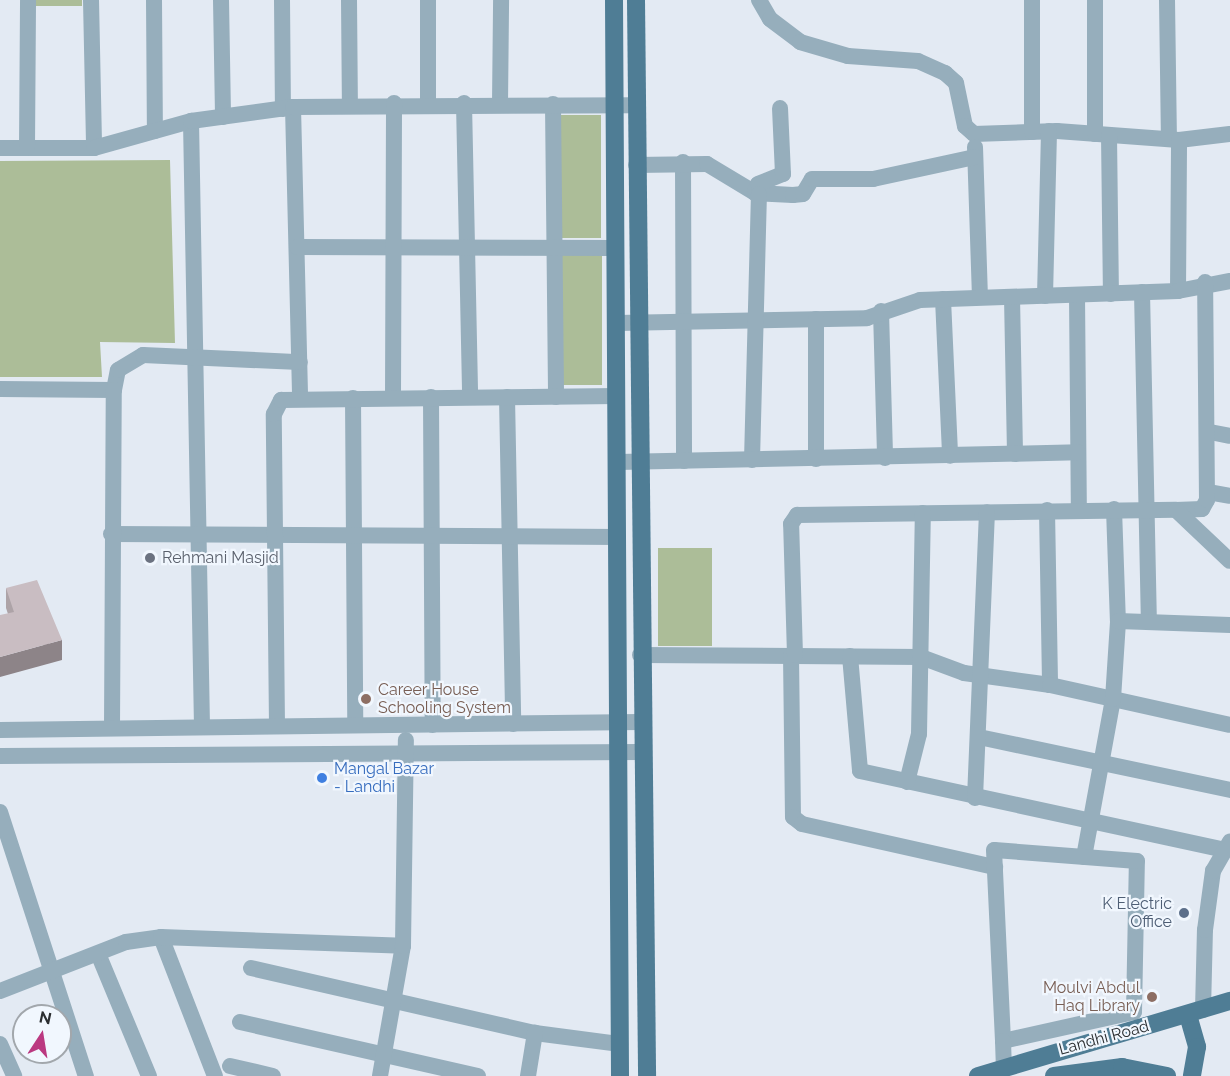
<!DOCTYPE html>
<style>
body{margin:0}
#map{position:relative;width:1230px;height:1076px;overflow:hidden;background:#e3eaf3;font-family:Raleway,sans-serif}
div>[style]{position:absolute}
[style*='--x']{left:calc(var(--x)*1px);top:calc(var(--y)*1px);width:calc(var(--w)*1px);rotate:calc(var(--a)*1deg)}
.green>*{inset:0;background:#acbd98;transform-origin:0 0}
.minor>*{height:16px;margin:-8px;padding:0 8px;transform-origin:8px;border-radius:8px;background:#96aebc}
.major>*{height:18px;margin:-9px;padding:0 9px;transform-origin:9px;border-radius:9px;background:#4f7d95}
.wall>*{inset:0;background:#ada3a7}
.shaded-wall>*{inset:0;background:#8d8488}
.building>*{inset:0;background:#c9bdc2}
.dots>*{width:16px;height:16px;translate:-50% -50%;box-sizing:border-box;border:3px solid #f1f7fe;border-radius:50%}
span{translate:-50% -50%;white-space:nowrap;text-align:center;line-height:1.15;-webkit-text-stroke:4.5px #f1f7fe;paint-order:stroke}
.worship-label{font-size:16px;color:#5b616d}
.left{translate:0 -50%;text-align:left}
.education-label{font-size:16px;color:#785e54}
.right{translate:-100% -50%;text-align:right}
.shop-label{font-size:16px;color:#366cbe}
.service-label{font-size:16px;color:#4e5e75}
.street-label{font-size:16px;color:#2b2e31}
.north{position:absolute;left:12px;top:1004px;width:60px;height:60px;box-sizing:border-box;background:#f1f7fe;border:2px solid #a2a7ac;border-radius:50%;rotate:12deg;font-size:16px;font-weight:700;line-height:24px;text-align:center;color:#2b2e31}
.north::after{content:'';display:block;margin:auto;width:21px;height:27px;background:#bb3981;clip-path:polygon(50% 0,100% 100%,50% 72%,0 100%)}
</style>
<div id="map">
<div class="green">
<div style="left:34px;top:0;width:48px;height:6px"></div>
<div style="left:559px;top:115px;width:42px;height:123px"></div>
<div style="clip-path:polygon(170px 160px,175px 343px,100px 342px,102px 377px,0 377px,0 161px)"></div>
<div style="left:562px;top:255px;width:40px;height:130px"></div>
<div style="left:658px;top:548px;width:54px;height:98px"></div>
</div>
<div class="minor">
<div style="--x:91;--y:0;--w:148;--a:88.8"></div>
<div style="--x:154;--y:0;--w:131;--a:89.6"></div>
<div style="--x:221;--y:0;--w:117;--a:89"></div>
<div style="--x:282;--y:0;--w:109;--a:89.5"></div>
<div style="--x:349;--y:0;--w:105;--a:89.5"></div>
<div style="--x:428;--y:0;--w:103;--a:90"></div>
<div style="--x:759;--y:0;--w:22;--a:60"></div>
<div style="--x:770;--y:19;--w:38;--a:37"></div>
<div style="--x:800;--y:42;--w:50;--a:16.3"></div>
<div style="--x:848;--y:56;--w:70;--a:4.1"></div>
<div style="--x:918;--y:61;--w:30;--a:24"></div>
<div style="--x:945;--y:73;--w:15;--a:42"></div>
<div style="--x:956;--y:83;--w:44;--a:78.2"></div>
<div style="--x:965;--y:126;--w:12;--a:42"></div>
<div style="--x:974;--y:134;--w:83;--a:-2.1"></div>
<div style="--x:1057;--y:131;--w:122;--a:4.2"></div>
<div style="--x:1179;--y:140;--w:51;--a:-6.7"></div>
<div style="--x:1032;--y:0;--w:132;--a:90"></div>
<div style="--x:1167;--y:0;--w:139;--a:89.2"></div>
<div style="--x:464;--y:103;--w:294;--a:88.8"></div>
<div style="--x:500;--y:104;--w:104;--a:-89.4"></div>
<div style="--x:553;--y:104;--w:293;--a:89.4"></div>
<div style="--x:293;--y:107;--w:291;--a:88.6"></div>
<div style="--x:191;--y:121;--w:606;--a:88.96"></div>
<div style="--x:1095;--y:134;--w:134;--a:-90"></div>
<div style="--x:1109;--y:135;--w:159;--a:89.3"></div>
<div style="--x:975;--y:147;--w:150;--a:88.1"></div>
<div style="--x:0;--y:148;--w:94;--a:0"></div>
<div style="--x:94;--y:148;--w:101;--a:-15.6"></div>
<div style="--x:191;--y:121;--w:103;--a:-7.8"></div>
<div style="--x:293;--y:107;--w:343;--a:-0.3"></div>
<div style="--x:27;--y:148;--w:148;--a:-89.6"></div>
<div style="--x:683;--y:162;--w:299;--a:89.8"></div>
<div style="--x:636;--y:165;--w:71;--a:-0.8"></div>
<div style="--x:707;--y:164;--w:56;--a:31.1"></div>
<div style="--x:755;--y:193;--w:38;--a:3"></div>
<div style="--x:793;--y:195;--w:10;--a:-6"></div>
<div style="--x:803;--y:194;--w:17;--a:-59"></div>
<div style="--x:812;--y:179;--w:61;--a:0"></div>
<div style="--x:873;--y:179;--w:104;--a:-12.2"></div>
<div style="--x:755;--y:193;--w:9;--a:-72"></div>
<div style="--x:758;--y:184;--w:27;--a:-22"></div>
<div style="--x:783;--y:174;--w:66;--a:-92.6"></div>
<div style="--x:297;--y:247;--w:319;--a:0.2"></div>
<div style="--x:1178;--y:291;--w:151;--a:-89.6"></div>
<div style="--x:1142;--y:292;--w:329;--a:88.8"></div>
<div style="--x:1077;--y:295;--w:214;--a:89.5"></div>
<div style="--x:1045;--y:296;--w:165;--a:-88.6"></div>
<div style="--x:1012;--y:297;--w:157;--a:88.9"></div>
<div style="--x:943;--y:299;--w:157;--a:87.4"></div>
<div style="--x:881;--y:311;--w:147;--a:88.4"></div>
<div style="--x:617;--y:323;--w:250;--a:-1.1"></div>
<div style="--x:867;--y:318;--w:56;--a:-18.8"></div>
<div style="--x:920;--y:300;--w:258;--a:-2"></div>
<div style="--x:1178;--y:291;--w:53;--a:-10.9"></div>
<div style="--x:0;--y:389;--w:114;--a:0.5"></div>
<div style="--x:114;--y:390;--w:20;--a:-79"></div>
<div style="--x:118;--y:370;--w:29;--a:-31"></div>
<div style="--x:143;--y:355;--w:157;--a:2.6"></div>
<div style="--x:431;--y:397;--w:328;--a:89.7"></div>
<div style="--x:507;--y:397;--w:327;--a:88.9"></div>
<div style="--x:353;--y:398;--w:327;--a:89.6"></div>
<div style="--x:393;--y:398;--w:295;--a:-89.8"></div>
<div style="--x:1210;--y:432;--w:20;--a:11"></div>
<div style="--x:816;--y:459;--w:140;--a:-90"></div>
<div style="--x:752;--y:460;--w:266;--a:-88.5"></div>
<div style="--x:618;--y:462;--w:460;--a:-1.2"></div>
<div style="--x:1208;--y:492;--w:22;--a:10"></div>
<div style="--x:1114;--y:509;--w:112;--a:88"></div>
<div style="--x:1047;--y:510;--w:175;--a:89"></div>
<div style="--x:1176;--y:510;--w:26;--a:-2"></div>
<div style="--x:1202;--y:509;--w:10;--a:-61"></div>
<div style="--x:1207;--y:500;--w:218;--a:-90.5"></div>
<div style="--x:111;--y:534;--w:507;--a:0.34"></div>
<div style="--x:640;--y:655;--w:281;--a:0.4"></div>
<div style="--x:921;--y:657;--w:46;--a:20.4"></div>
<div style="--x:964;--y:673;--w:87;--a:7.9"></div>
<div style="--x:1050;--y:685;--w:184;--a:12.5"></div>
<div style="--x:791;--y:655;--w:162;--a:89.3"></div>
<div style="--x:793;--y:817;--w:11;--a:38"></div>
<div style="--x:802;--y:824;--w:198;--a:12.6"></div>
<div style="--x:795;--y:655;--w:131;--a:-91.7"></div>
<div style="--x:791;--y:524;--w:11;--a:-56"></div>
<div style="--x:797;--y:515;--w:379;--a:-0.8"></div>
<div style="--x:1176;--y:510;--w:74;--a:43.4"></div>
<div style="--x:850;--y:656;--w:115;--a:85"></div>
<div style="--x:860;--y:771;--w:373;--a:12.2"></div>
<div style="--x:277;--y:726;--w:312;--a:-90.6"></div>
<div style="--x:274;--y:414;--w:16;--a:-63"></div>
<div style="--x:281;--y:400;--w:336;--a:-0.7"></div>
<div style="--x:112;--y:728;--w:338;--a:-89.7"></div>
<div style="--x:0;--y:730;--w:640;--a:-0.72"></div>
<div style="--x:979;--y:737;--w:257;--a:11.9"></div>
<div style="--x:0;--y:756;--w:640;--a:-0.36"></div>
<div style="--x:907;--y:782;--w:49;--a:-76"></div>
<div style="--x:919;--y:734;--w:221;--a:-89"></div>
<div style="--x:975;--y:798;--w:286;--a:-87.6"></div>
<div style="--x:0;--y:812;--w:278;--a:72"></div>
<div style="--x:1084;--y:857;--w:161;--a:-79.6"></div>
<div style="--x:1113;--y:699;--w:78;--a:-86.3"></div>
<div style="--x:1118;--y:621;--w:112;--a:2"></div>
<div style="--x:161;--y:937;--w:149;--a:68.8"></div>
<div style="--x:99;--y:956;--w:130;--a:67.4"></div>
<div style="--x:251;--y:968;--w:291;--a:12.9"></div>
<div style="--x:535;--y:1033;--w:86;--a:7.4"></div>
<div style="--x:0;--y:991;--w:135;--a:-21.3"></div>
<div style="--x:126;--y:942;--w:35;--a:-8"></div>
<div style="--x:161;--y:937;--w:242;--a:2.1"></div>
<div style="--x:1203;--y:1010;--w:80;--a:-88.6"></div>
<div style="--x:1205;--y:930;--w:60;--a:-82.3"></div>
<div style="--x:1213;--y:871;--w:34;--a:-60"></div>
<div style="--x:240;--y:1022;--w:244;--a:12.8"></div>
<div style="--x:1003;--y:1041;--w:134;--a:-12.5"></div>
<div style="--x:1134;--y:1012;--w:151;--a:-88.9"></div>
<div style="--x:1137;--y:861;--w:143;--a:-175.6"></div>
<div style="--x:994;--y:850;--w:191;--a:87.3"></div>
<div style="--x:1003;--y:1041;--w:24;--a:88"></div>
<div style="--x:0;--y:1044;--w:35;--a:66"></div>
<div style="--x:230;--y:1066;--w:44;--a:13.1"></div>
<div style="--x:380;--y:1076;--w:132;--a:-80"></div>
<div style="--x:403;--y:946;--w:206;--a:-89.2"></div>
<div style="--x:528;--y:1076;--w:44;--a:-80.8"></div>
</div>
<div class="major">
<div style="--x:614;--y:0;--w:1076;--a:89.68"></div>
<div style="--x:636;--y:0;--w:1076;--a:89.41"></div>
<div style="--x:1188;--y:1015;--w:33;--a:74"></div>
<div style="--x:1197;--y:1047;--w:29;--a:100"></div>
<div style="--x:978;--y:1076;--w:263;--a:-16.6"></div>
<div style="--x:1054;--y:1076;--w:69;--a:-7.5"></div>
<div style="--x:1122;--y:1067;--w:46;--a:11.3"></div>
</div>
<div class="wall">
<div style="clip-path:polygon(6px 588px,62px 660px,8px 614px,6px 608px)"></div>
</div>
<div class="shaded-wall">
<div style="clip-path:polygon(62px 640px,62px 660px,0 677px,0 657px)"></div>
</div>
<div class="building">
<div style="clip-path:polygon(37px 580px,62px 640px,0 657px,0 615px,14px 612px,6px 588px)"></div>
</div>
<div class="dots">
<div style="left:150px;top:558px;background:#6b7280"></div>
<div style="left:366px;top:699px;background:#8d6e63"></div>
<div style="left:322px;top:778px;background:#3f7fe0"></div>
<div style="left:1184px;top:913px;background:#5c6f8a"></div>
<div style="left:1152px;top:997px;background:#8d6e63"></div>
</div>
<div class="worship-label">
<span class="left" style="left:162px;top:558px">Rehmani Masjid</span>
</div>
<div class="education-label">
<span class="left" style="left:378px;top:699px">Career House<br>Schooling System</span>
<span class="right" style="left:1140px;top:997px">Moulvi Abdul<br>Haq Library</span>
</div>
<div class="shop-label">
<span class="left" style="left:334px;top:778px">Mangal Bazar<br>- Landhi</span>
</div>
<div class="service-label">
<span class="right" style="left:1172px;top:913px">K Electric<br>Office</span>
</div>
<div class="street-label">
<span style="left:1104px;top:1038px;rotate:-15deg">Landhi Road</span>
</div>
<div class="north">N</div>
</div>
